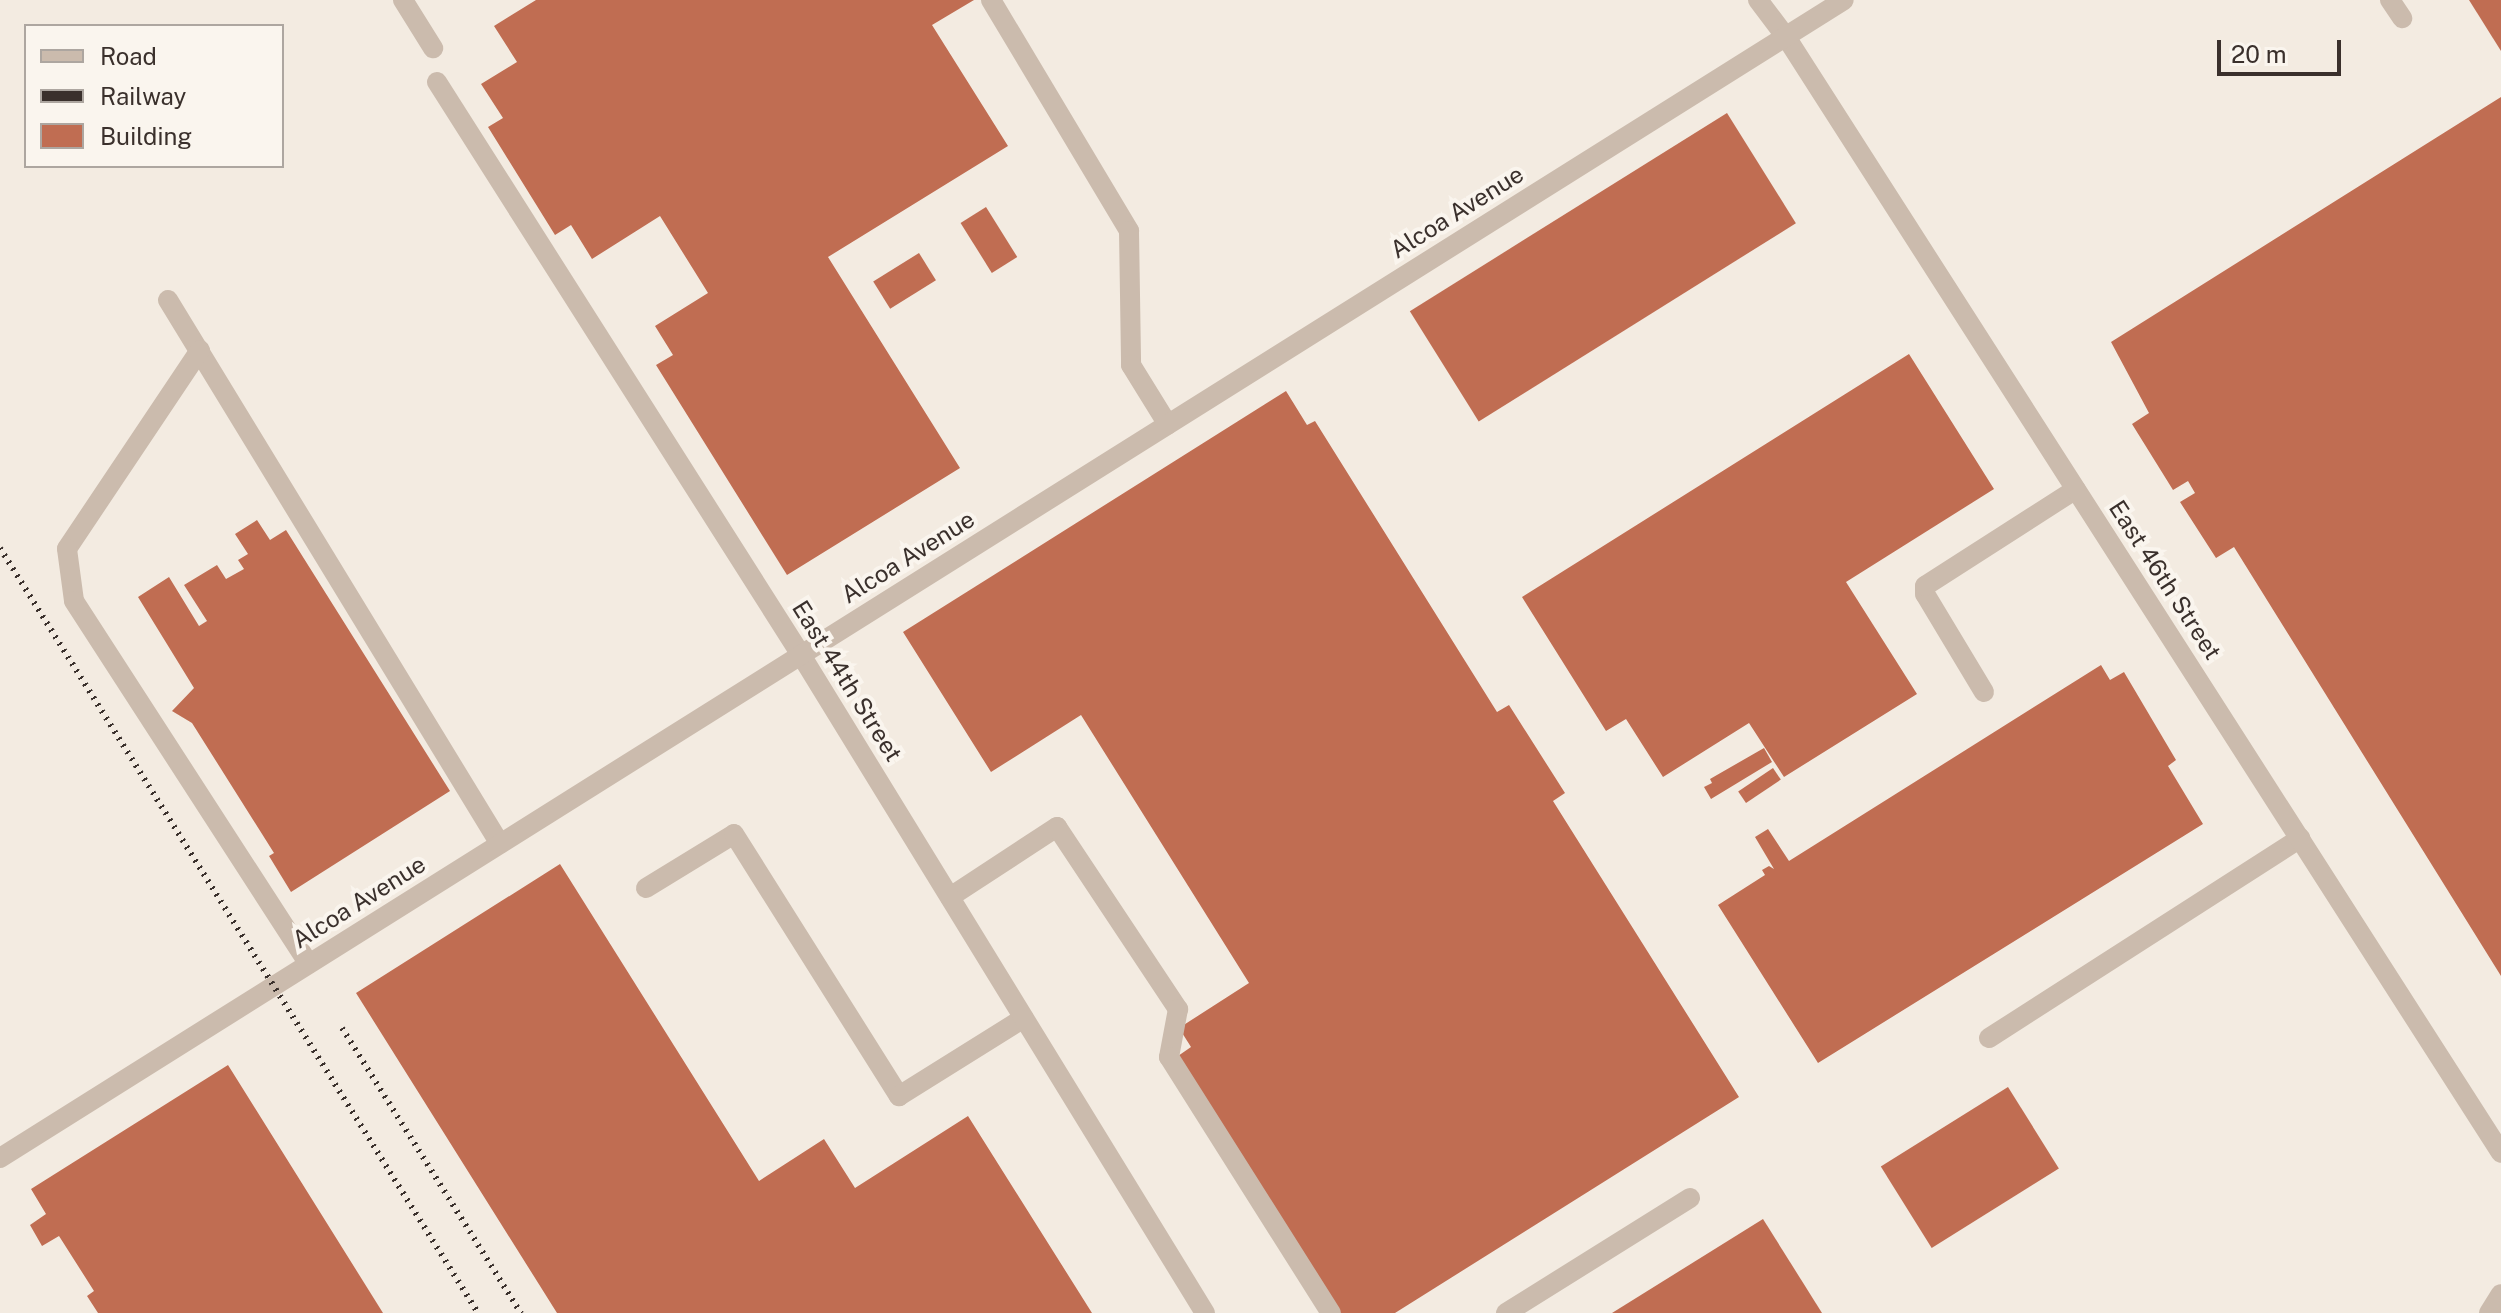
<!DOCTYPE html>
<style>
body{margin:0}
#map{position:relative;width:2501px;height:1313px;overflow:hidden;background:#f3ebe1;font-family:"Public Sans",sans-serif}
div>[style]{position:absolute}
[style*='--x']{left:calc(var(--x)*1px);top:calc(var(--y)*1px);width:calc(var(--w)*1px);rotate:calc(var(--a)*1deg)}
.building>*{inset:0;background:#c06d52;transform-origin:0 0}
.lane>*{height:20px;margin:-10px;padding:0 10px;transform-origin:10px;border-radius:10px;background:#cbbbad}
.street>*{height:20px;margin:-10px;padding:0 10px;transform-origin:10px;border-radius:10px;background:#cbbbad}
.rail>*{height:6px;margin-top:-3px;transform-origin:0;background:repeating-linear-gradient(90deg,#3a302c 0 2px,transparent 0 8px)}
span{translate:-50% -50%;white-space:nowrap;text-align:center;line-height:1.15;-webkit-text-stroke:8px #faf5ee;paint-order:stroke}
.street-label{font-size:24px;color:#3a302c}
.legend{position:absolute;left:24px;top:24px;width:260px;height:144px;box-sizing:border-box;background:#faf5ee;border:2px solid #ada6a0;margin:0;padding:10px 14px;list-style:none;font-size:24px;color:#3a302c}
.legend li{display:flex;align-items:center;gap:16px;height:40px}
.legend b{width:40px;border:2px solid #ada6a0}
.scale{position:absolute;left:2217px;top:40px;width:124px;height:36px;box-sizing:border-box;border:4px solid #3a302c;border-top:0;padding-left:10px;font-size:24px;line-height:28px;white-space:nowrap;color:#3a302c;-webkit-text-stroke:6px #faf5ee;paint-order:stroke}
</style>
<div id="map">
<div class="building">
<div style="clip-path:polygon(536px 0,974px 0,932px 25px,1008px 146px,828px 257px,960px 468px,787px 575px,656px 365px,673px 355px,655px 326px,708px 293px,660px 216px,592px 259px,571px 225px,555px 235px,488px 127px,503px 118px,481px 84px,517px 62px,494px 26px)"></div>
<div style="clip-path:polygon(2469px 0,2501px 0,2501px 51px)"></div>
<div style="clip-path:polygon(2501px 97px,2501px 976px,2234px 547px,2216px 558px,2180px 502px,2195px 493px,2188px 481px,2173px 490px,2132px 424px,2149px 413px,2111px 342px)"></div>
<div style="left:1727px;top:113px;width:130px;height:374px;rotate:58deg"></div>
<div style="left:986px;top:207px;width:59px;height:30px;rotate:58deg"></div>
<div style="left:919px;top:253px;width:32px;height:54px;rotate:58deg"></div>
<div style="clip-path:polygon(1909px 354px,1994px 489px,1846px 582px,1917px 694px,1784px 777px,1749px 723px,1663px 777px,1626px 719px,1606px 731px,1522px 597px)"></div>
<div style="clip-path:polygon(1286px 391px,1307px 425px,1315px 421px,1497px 712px,1509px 705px,1565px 793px,1553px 801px,1739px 1097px,1395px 1313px,1340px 1313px,1178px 1056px,1191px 1047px,1179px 1028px,1249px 983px,1081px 715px,991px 772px,903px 632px)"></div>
<div style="clip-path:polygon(257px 520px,270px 540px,286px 530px,450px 791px,291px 892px,269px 856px,274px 853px,192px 723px,172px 711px,194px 688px,138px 597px,169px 577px,199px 626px,207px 621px,184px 585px,217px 565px,226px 579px,244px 569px,238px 560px,248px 554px,235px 534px)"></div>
<div style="clip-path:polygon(2101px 665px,2110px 680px,2124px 672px,2176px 760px,2168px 766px,2203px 824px,1818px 1063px,1718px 905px,1765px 875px,1762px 870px,1769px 866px,1774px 869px,1755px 837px,1768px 829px,1789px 861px)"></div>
<div style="clip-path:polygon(1764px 748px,1772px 762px,1711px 799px,1704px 787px,1712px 783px,1710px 779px)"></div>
<div style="left:1773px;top:768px;width:14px;height:42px;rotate:56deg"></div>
<div style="clip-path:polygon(560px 864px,759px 1181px,824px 1139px,855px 1188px,968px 1116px,1092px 1313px,557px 1313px,356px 993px)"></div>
<div style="clip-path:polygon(228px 1065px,383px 1313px,98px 1313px,87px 1296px,94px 1291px,59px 1236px,42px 1246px,30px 1225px,46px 1214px,31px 1189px)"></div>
<div style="left:2008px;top:1087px;width:96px;height:150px;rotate:58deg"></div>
<div style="clip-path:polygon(1763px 1219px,1822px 1313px,1612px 1313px)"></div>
</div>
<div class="lane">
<div style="--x:403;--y:0;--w:57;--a:58"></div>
<div style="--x:991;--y:0;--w:269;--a:59.1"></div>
<div style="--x:1129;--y:231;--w:134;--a:89.1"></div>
<div style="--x:1131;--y:365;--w:70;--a:58.3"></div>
<div style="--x:1758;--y:0;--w:46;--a:52.9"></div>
<div style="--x:2390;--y:0;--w:22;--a:56"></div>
<div style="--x:437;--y:82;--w:679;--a:57.57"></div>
<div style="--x:168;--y:300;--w:637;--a:58.6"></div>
<div style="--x:200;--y:350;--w:239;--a:123.8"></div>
<div style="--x:67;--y:549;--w:52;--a:82.3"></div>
<div style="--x:74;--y:601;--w:432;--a:57.1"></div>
<div style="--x:1984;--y:692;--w:114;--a:-121"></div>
<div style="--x:1925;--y:594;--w:8;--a:-90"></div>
<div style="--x:1925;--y:586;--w:179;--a:-32.7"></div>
<div style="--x:646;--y:888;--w:103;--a:-31.5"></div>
<div style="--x:734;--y:834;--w:310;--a:57.8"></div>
<div style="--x:899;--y:1096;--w:147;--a:-32"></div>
<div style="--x:950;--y:897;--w:128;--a:-33.2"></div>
<div style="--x:1057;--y:827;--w:219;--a:56.4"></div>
<div style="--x:1178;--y:1009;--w:49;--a:100.6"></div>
<div style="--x:1169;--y:1057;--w:303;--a:57.7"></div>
<div style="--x:1989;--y:1038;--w:370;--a:-32.7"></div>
<div style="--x:1506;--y:1313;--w:217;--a:-32"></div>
<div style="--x:2489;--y:1313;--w:22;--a:-58"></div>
</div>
<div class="street">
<div style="--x:1786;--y:37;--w:1325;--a:57.35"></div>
<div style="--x:801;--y:655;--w:772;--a:58.45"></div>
<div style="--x:0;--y:1158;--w:2177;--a:-32.13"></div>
</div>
<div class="rail">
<div style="--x:0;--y:548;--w:902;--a:58"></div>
<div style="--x:342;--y:1028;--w:337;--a:57.9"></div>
</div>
<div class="street-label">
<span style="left:1457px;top:212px;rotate:-32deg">Alcoa Avenue</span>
<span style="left:908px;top:557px;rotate:-32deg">Alcoa Avenue</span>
<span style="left:2165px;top:580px;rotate:57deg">East 46th Street</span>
<span style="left:847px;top:681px;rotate:58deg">East 44th Street</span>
<span style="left:359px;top:902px;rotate:-32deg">Alcoa Avenue</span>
</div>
<ul class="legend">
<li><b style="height:10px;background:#cbbbad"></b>Road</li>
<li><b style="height:10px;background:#3a302c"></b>Railway</li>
<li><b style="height:22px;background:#c06d52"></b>Building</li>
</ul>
<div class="scale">20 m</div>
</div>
